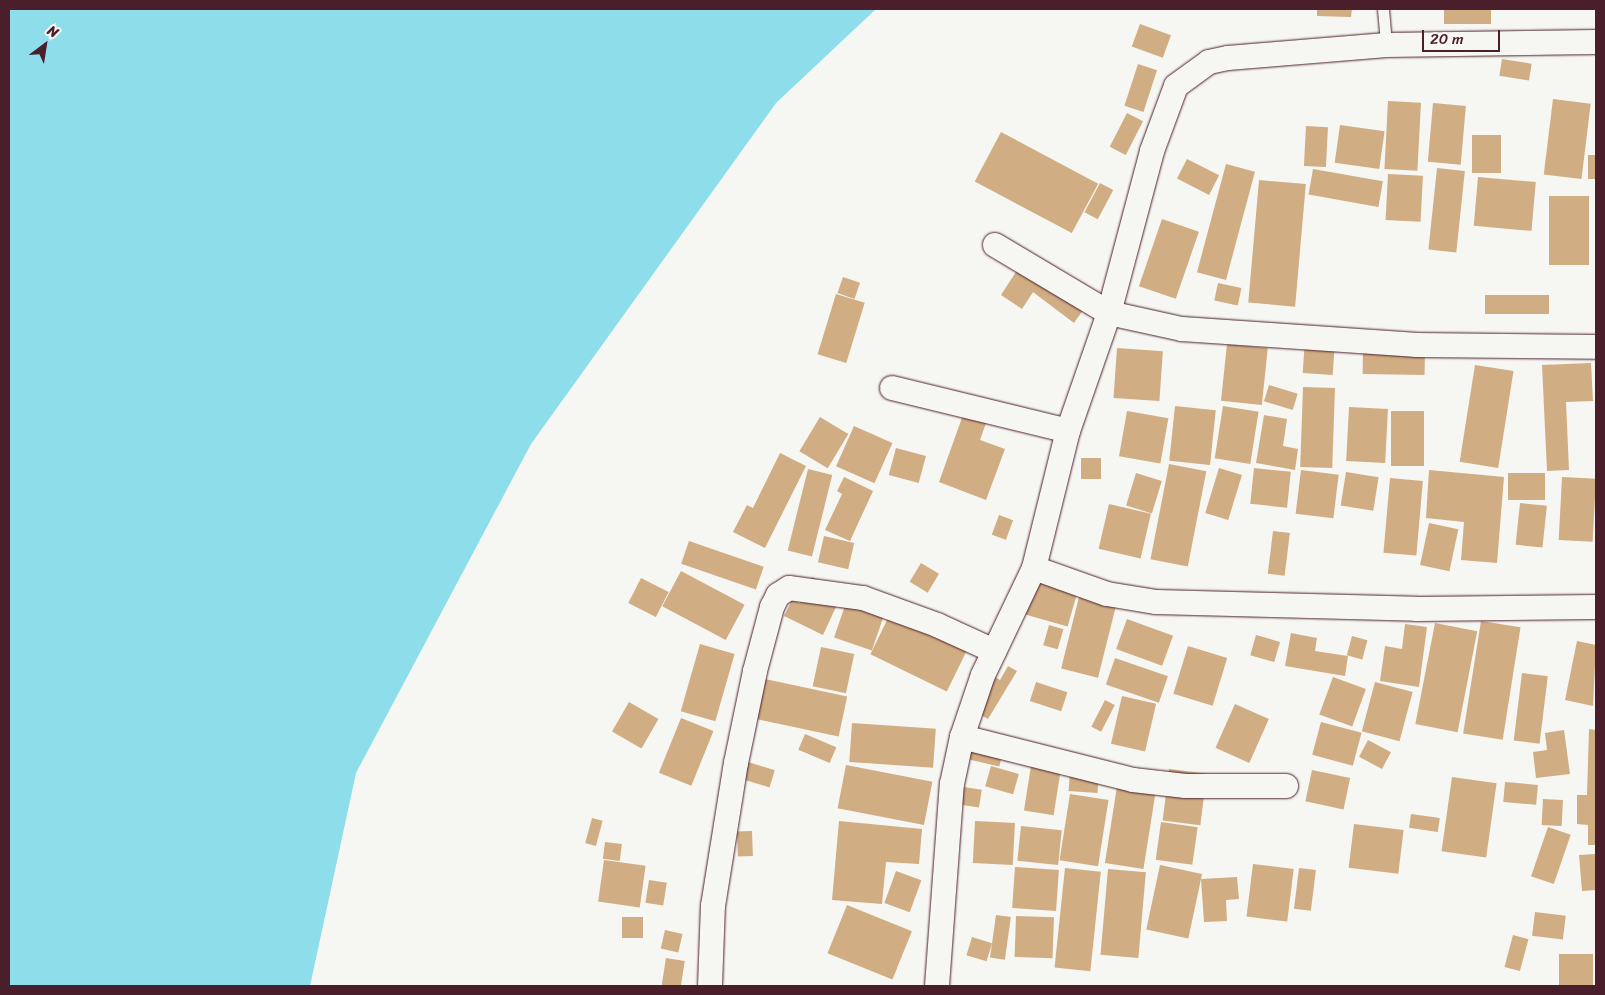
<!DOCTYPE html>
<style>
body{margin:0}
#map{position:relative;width:1605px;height:995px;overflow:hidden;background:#f6f6f2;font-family:Sriracha,sans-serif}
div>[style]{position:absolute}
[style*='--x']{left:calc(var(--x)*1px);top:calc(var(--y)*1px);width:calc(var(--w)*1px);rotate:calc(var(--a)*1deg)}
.water>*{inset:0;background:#8eddea}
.building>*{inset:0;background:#d1ad83;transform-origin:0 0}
.roads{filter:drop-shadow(0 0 1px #4a1f2b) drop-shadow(0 0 1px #4a1f2b)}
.service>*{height:11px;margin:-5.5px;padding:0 5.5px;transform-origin:5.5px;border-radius:5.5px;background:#f6f6f2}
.minor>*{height:24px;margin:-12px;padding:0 12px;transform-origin:12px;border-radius:12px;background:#f6f6f2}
span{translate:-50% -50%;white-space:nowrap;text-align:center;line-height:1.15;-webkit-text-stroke:5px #f6f6f2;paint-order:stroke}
.frame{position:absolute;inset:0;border:10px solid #4a1f2b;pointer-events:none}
.north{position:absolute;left:20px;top:20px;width:50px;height:50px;-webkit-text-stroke:4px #f6f6f2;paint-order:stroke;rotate:31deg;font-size:14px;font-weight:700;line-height:20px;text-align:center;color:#4a1f2b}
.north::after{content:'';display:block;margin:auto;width:18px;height:22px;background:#4a1f2b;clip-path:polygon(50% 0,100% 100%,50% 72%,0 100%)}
.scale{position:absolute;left:1422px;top:30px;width:78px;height:22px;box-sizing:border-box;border:2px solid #4a1f2b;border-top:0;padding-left:6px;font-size:15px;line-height:18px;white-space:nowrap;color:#4a1f2b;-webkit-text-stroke:4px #f6f6f2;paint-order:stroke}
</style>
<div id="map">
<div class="water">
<div style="clip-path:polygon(9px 9px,876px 9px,776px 103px,531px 444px,356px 773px,310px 986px,9px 986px)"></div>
</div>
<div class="building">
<div style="clip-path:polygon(1317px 9px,1352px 9px,1351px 17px,1317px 16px)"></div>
<div style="left:1444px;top:9px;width:47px;height:15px"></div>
<div style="left:1140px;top:24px;width:33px;height:24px;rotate:20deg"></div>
<div style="left:1502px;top:59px;width:30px;height:17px;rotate:9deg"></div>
<div style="left:1138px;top:64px;width:20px;height:44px;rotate:18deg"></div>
<div style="left:1553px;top:99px;width:38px;height:76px;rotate:7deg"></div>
<div style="left:1388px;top:101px;width:33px;height:68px;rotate:3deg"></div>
<div style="left:1433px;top:103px;width:33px;height:59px;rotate:5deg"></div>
<div style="left:1127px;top:113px;width:18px;height:38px;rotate:27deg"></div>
<div style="left:1340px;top:125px;width:45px;height:38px;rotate:8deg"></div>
<div style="left:1306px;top:126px;width:22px;height:40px;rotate:3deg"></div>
<div style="left:1001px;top:132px;width:110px;height:56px;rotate:28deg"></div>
<div style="left:1472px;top:135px;width:29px;height:38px"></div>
<div style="left:1588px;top:155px;width:8px;height:24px"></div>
<div style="left:1187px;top:159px;width:36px;height:22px;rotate:27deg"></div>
<div style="left:1226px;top:164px;width:30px;height:112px;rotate:15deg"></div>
<div style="left:1437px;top:168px;width:28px;height:82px;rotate:6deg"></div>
<div style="left:1313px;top:169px;width:71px;height:26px;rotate:10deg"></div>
<div style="left:1388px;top:174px;width:35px;height:46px;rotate:3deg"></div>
<div style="left:1478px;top:177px;width:58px;height:49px;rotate:5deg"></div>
<div style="left:1259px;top:180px;width:47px;height:123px;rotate:5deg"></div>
<div style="left:1100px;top:183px;width:15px;height:33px;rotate:28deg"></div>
<div style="left:1549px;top:196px;width:40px;height:69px"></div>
<div style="left:1162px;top:219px;width:39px;height:71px;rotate:19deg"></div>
<div style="clip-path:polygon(1025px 258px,1090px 300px,1074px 323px,1033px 292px,1022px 309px,1001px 295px)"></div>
<div style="left:843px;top:277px;width:18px;height:17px;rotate:19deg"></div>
<div style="left:1218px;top:283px;width:24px;height:18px;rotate:12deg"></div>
<div style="left:836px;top:294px;width:30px;height:63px;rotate:17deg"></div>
<div style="left:1485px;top:295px;width:64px;height:19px"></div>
<div style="left:1305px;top:340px;width:30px;height:33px;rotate:4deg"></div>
<div style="left:1227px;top:344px;width:41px;height:57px;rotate:6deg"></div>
<div style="left:1117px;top:348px;width:46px;height:50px;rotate:4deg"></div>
<div style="left:1363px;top:349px;width:62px;height:25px;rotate:1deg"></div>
<div style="clip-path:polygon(1591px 363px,1593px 401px,1566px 402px,1569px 470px,1547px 471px,1542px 365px)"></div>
<div style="left:1475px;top:365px;width:39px;height:98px;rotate:9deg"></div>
<div style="left:1269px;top:385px;width:30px;height:17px;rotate:17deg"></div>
<div style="left:1303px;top:387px;width:32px;height:80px;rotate:2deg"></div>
<div style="left:1175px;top:406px;width:41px;height:55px;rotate:6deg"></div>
<div style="left:1223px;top:406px;width:36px;height:53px;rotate:9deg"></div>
<div style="left:1349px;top:407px;width:39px;height:54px;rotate:3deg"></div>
<div style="left:1127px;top:411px;width:42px;height:46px;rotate:10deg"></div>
<div style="left:1391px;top:411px;width:33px;height:55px"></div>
<div style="clip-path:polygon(963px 415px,986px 423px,980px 440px,1005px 449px,986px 500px,939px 482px)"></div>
<div style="clip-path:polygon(1264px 415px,1287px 419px,1283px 446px,1298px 449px,1295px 470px,1256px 463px)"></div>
<div style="left:820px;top:417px;width:33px;height:40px;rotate:31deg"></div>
<div style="left:854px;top:426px;width:42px;height:44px;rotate:24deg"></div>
<div style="left:896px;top:448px;width:31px;height:28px;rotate:15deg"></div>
<div style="clip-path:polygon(780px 453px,806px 466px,765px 548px,733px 532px,747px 505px,753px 508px)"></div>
<div style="left:1081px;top:458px;width:20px;height:21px"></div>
<div style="left:1169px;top:464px;width:38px;height:97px;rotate:11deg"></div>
<div style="left:1219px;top:468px;width:24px;height:47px;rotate:17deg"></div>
<div style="left:1254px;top:468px;width:37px;height:36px;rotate:6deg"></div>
<div style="left:808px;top:469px;width:25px;height:84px;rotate:14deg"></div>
<div style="left:1301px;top:470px;width:38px;height:44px;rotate:7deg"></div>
<div style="clip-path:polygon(1429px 470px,1504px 477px,1497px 563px,1461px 560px,1464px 522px,1426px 518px)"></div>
<div style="left:1346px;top:472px;width:33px;height:34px;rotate:9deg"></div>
<div style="left:1136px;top:473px;width:27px;height:34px;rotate:17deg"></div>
<div style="left:1545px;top:473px;width:27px;height:37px;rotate:90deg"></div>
<div style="clip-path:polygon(844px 477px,873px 491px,850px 541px,825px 530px,842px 494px,837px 491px)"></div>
<div style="left:1562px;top:477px;width:34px;height:63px;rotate:3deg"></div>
<div style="left:1390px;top:478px;width:33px;height:75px;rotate:5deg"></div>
<div style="left:1520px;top:503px;width:27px;height:42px;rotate:6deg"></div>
<div style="left:1109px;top:504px;width:43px;height:46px;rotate:13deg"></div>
<div style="left:999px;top:515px;width:15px;height:21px;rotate:20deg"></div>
<div style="left:1429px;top:523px;width:30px;height:43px;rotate:12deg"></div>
<div style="left:1273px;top:531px;width:17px;height:43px;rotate:7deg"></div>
<div style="left:824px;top:536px;width:31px;height:27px;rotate:13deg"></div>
<div style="left:689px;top:541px;width:79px;height:24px;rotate:19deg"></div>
<div style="left:921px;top:563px;width:21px;height:22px;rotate:31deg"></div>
<div style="left:681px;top:571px;width:72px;height:40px;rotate:28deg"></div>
<div style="clip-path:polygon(812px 577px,843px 592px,823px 635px,784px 616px,792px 600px,800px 603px)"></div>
<div style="left:1036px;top:577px;width:44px;height:39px;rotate:16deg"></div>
<div style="left:641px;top:578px;width:31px;height:28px;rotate:27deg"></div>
<div style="left:1081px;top:589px;width:38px;height:82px;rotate:14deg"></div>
<div style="left:849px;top:594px;width:40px;height:46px;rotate:19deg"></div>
<div style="left:891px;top:612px;width:85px;height:47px;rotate:26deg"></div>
<div style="left:1127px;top:619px;width:49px;height:32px;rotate:20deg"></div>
<div style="left:1481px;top:621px;width:40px;height:114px;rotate:9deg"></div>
<div style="left:1435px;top:623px;width:43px;height:103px;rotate:11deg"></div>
<div style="clip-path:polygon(1405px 624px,1427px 627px,1419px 687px,1380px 681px,1385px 646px,1402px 649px)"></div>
<div style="left:1049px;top:625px;width:15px;height:21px;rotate:16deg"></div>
<div style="clip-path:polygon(1291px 633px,1317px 638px,1315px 651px,1348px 656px,1345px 676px,1285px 666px)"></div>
<div style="left:1256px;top:635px;width:25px;height:21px;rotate:16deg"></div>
<div style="left:1352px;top:636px;width:16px;height:20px;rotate:15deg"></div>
<div style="clip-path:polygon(1577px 641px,1596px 645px,1593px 706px,1565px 700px)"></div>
<div style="left:700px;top:644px;width:36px;height:70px;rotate:16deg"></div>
<div style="left:1188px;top:646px;width:41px;height:50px;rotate:17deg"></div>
<div style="left:821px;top:647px;width:34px;height:40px;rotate:12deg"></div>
<div style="left:1115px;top:658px;width:56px;height:28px;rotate:19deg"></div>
<div style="clip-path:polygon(1008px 666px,1017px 671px,988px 719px,966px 707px,987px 672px,1000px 680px)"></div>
<div style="left:1522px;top:673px;width:26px;height:68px;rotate:7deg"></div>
<div style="left:1333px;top:677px;width:35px;height:40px;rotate:20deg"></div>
<div style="left:765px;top:679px;width:84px;height:41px;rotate:12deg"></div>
<div style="left:1036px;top:682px;width:33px;height:20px;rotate:18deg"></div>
<div style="left:1375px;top:682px;width:39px;height:51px;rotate:15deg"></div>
<div style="left:1122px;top:696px;width:35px;height:49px;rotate:13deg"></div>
<div style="left:1105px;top:700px;width:11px;height:30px;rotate:27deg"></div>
<div style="left:629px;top:702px;width:34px;height:34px;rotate:30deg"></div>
<div style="left:1235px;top:704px;width:37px;height:48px;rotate:24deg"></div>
<div style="left:681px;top:718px;width:35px;height:59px;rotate:22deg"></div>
<div style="left:1321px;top:722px;width:42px;height:34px;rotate:15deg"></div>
<div style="left:852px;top:723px;width:84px;height:39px;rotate:4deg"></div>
<div style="clip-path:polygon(1589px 729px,1596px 730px,1596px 845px,1588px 845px,1588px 825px,1577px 824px,1577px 795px,1587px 795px)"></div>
<div style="clip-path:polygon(1564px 730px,1570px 774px,1536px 778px,1533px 752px,1547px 750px,1545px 733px)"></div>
<div style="left:805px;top:734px;width:34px;height:17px;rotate:23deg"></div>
<div style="left:974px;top:734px;width:32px;height:26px;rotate:13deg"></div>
<div style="left:1368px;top:740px;width:26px;height:19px;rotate:28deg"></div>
<div style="left:748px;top:762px;width:28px;height:18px;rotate:17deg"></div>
<div style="left:846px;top:765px;width:88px;height:44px;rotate:11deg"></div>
<div style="left:991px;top:766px;width:29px;height:21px;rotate:16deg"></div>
<div style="left:1031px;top:766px;width:30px;height:45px;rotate:9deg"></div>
<div style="left:1169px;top:769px;width:38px;height:52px;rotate:7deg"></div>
<div style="left:1312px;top:770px;width:39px;height:32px;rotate:12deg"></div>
<div style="left:1070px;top:771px;width:29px;height:20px;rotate:4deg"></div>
<div style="left:1119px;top:774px;width:39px;height:90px;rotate:9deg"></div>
<div style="left:1452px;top:777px;width:45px;height:75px;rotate:8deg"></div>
<div style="left:1505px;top:782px;width:33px;height:20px;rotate:5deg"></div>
<div style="left:964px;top:787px;width:18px;height:18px;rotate:9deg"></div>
<div style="left:1070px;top:794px;width:39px;height:67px;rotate:9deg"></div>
<div style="left:1543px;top:799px;width:20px;height:26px;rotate:3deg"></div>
<div style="left:1411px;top:814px;width:29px;height:14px;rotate:8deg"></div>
<div style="left:592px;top:818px;width:11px;height:26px;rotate:15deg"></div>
<div style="clip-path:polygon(839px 821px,922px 829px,919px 864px,886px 862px,882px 904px,832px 900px)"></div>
<div style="left:975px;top:821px;width:40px;height:42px;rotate:3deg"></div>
<div style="left:1161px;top:822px;width:37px;height:38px;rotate:8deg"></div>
<div style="left:1354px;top:824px;width:50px;height:44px;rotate:7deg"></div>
<div style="left:1021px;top:826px;width:41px;height:35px;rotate:6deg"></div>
<div style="left:1548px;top:827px;width:24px;height:52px;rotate:19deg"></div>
<div style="left:752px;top:831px;width:25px;height:15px;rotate:88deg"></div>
<div style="left:605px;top:842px;width:17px;height:17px;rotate:7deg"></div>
<div style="clip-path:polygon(1596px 854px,1596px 890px,1582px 891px,1579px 855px)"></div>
<div style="left:604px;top:860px;width:42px;height:42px;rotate:8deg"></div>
<div style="left:1253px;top:864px;width:41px;height:53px;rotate:7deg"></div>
<div style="left:1160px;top:865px;width:43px;height:66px;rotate:12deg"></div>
<div style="left:1015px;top:867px;width:44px;height:41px;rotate:4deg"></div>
<div style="left:1065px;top:868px;width:36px;height:100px;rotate:6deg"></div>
<div style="left:1299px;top:868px;width:17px;height:41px;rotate:7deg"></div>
<div style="left:1108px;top:869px;width:38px;height:86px;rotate:5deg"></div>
<div style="left:896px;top:871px;width:27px;height:34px;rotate:20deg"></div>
<div style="clip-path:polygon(1237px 877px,1239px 899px,1226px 900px,1227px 921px,1204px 922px,1201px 879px)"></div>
<div style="left:649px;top:880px;width:18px;height:23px;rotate:9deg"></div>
<div style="left:847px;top:905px;width:70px;height:52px;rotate:22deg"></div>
<div style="left:1535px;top:912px;width:31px;height:24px;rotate:7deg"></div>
<div style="left:996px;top:915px;width:15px;height:43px;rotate:8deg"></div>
<div style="left:1016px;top:916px;width:38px;height:41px;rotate:2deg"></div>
<div style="left:622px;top:917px;width:21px;height:21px"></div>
<div style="left:665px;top:930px;width:18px;height:19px;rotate:13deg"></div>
<div style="left:1513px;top:935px;width:16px;height:33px;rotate:15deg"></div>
<div style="left:972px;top:937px;width:21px;height:19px;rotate:17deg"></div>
<div style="left:1559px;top:954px;width:34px;height:32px"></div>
<div style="left:666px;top:958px;width:19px;height:28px;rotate:9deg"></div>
</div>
<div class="roads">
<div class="service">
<div style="--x:1383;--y:9;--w:36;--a:85"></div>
</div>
<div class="minor">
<div style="--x:995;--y:245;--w:133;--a:30.8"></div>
<div style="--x:1109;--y:313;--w:75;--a:12.4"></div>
<div style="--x:1182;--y:329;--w:236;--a:3.9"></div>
<div style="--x:1417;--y:345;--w:179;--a:0.6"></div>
<div style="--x:892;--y:388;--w:181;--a:13.7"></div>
<div style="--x:1034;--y:568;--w:77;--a:19.6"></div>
<div style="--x:1107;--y:594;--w:50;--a:9.3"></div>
<div style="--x:1156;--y:602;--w:260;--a:1.5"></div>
<div style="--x:1416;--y:609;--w:180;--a:-0.6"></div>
<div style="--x:962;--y:737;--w:176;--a:14.1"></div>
<div style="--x:1133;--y:780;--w:53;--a:6.5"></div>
<div style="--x:1186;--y:786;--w:100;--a:0"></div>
<div style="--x:710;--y:986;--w:80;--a:-87.9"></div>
<div style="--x:713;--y:906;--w:145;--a:-80.9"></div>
<div style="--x:736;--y:763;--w:94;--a:-78.3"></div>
<div style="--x:755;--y:671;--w:66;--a:-75.1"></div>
<div style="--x:772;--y:607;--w:13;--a:-63"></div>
<div style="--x:778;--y:595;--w:13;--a:-32"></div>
<div style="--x:789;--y:588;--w:75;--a:7.7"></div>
<div style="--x:863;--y:598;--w:79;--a:20"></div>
<div style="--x:937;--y:625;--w:63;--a:24.5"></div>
<div style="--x:937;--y:986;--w:203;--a:-85.8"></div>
<div style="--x:952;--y:784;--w:48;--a:-78"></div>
<div style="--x:962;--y:737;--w:65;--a:-71.3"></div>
<div style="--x:983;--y:675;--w:119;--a:-64.5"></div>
<div style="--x:1034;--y:568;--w:141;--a:-76.1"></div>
<div style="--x:1068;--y:431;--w:125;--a:-70.8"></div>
<div style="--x:1109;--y:313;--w:168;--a:-75.1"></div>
<div style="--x:1152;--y:151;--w:69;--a:-69.7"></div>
<div style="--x:1176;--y:86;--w:41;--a:-36"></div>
<div style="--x:1209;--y:62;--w:19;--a:-12"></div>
<div style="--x:1228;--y:58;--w:159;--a:-4.7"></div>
<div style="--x:1386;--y:45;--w:210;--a:-0.8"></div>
</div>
</div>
<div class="frame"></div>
<div class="north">N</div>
<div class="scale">20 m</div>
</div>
